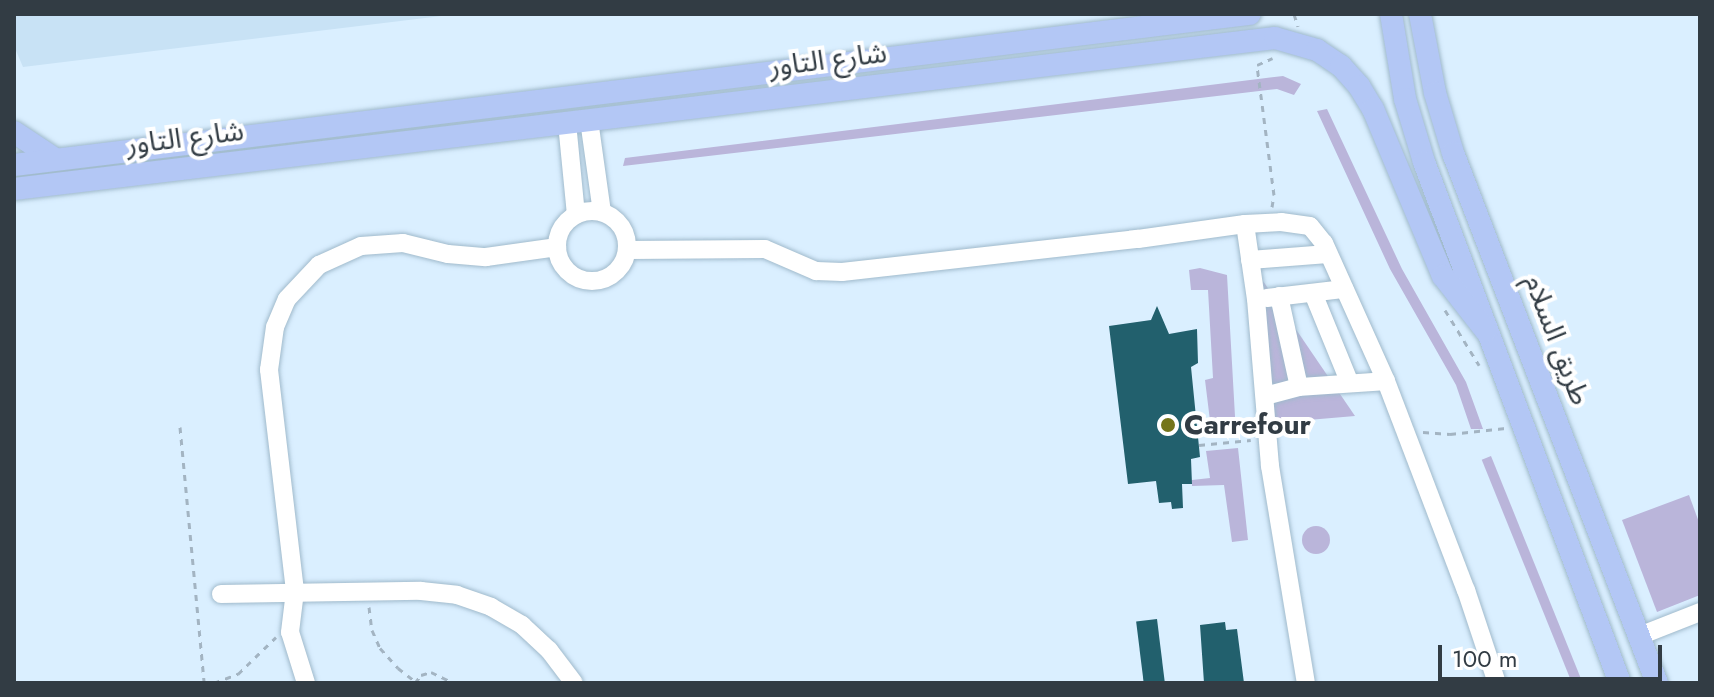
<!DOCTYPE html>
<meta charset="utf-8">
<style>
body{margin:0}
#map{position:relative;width:1714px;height:697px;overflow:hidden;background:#daefff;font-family:Jost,"Noto Sans Arabic",sans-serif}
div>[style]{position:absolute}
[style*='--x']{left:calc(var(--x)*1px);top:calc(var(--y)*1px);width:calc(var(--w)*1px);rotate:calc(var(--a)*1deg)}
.built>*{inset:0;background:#c8e2f5}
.green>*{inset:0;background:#bab5da;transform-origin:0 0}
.round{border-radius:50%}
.building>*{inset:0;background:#22606d;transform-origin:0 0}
.path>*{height:3px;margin-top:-1.5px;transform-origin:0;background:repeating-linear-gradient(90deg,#a3b4c2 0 6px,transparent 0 12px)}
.roads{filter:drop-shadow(0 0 2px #a0bacc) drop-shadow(0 0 2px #a0bacc)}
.minor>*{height:18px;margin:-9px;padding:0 9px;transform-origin:9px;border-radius:9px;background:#fff}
.minor>.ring{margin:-9px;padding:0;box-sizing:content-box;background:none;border:18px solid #fff;border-radius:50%}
.major>*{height:22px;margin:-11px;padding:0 11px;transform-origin:11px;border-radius:11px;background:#b3c7f5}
.dots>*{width:22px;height:22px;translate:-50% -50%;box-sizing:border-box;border:4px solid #fff;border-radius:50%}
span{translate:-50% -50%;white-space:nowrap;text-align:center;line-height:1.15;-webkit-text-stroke:8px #fff;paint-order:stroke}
.street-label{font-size:28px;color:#323c44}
.poi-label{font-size:28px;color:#323c44;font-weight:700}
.left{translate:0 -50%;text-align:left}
.frame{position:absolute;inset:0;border:16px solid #323c44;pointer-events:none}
.scale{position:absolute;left:1438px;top:645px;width:224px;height:36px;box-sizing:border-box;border:4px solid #323c44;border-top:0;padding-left:10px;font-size:24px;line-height:28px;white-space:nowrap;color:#323c44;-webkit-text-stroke:6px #fff;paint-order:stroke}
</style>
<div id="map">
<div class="built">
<div style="clip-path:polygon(14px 14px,458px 14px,23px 67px,14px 46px)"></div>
</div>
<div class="green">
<div style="clip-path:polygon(1283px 76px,1301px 84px,1294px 95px,1277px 89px,623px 166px,625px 158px)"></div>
<div style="clip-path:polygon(1327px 109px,1402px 269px,1466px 382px,1483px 429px,1471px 429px,1456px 385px,1390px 269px,1317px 111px)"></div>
<div style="clip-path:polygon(1200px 268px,1227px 275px,1236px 434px,1212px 437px,1205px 380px,1213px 378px,1208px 290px,1191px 290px,1189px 270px)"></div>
<div style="clip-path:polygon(1263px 281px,1355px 416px,1273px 423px)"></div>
<div style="clip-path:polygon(1238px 448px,1248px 540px,1232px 542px,1224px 485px,1192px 486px,1192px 480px,1210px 478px,1206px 451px)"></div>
<div style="left:1491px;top:456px;width:244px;height:10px;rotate:68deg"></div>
<div style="clip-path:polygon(1689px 495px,1700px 525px,1700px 595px,1657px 612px,1622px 520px)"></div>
<div class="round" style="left:1302px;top:526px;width:28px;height:28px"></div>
</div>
<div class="building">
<div style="clip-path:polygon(1157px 306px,1169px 334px,1197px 329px,1198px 363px,1191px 367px,1200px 457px,1191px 459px,1192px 484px,1182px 484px,1183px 508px,1172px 509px,1171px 502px,1159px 503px,1156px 481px,1128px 484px,1109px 326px,1151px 320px)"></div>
<div style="left:1157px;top:619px;width:64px;height:21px;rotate:83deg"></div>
<div style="clip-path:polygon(1225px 622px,1226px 630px,1237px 629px,1244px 683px,1204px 683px,1200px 625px)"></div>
</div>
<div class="path">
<div style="--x:1294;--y:14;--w:13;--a:72"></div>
<div style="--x:1272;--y:207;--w:12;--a:-81"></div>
<div style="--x:1274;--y:195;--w:131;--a:-97.5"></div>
<div style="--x:1257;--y:65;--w:17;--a:-24"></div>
<div style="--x:1445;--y:310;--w:65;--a:58.3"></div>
<div style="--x:180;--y:427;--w:257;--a:84.6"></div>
<div style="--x:1423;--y:432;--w:27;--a:4"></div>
<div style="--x:1450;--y:434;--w:56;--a:-6.1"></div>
<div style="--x:1199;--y:445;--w:52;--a:-5.5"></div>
<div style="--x:369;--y:607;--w:23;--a:83"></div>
<div style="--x:372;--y:630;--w:20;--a:66"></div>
<div style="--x:380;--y:648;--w:27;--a:48"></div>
<div style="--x:398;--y:668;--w:23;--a:38"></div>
<div style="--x:214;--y:683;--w:26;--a:-21"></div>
<div style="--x:238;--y:674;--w:53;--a:-44.2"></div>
<div style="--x:415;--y:683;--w:10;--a:-53"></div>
<div style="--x:421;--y:675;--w:10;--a:-17"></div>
<div style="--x:431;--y:672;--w:25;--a:26"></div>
</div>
<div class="roads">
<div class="minor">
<div style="--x:589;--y:120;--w:93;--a:82"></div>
<div style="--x:567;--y:123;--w:92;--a:84.4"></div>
<div class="ring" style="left:557px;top:211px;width:52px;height:52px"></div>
<div style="--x:1245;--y:224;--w:76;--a:81.7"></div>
<div style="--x:1256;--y:299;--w:168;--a:85.2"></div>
<div style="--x:1270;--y:466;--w:220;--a:80.6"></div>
<div style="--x:628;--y:250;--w:137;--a:-0.4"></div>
<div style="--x:765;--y:249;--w:56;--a:23.3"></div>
<div style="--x:816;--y:271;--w:26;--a:2"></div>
<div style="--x:842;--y:272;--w:298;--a:-6.4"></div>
<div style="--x:1138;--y:239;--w:108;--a:-8"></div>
<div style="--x:1245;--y:224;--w:36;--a:-3"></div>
<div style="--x:1281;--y:222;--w:29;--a:8"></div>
<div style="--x:1310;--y:226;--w:22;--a:51"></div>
<div style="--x:1324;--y:243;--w:151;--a:65.8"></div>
<div style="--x:1386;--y:381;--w:224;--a:69.1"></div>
<div style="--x:1466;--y:590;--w:98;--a:71.6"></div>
<div style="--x:1250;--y:260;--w:78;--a:-4.4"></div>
<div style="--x:1313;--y:293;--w:95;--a:67.8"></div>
<div style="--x:1279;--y:296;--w:93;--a:77.6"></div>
<div style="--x:1267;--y:298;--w:78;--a:-6.7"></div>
<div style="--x:1265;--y:396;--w:35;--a:-15"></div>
<div style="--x:1299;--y:387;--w:87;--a:-3.9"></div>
<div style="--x:221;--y:594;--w:200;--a:-0.9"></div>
<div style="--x:421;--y:591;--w:36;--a:6"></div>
<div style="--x:457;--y:595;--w:36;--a:19"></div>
<div style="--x:491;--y:607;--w:36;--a:30"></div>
<div style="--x:522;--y:625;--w:37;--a:43"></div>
<div style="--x:549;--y:650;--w:41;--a:52.9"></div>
<div style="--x:1639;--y:636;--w:66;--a:-21.5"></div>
<div style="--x:306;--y:683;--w:53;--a:-107.4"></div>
<div style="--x:290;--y:632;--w:41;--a:-83"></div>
<div style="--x:295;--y:591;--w:223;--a:-96.7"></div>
<div style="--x:269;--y:370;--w:43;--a:-82.1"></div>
<div style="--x:275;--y:327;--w:30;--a:-67"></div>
<div style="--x:287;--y:299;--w:47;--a:-46.7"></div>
<div style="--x:319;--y:265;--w:46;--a:-24.3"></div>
<div style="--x:361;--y:246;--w:42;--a:-4.1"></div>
<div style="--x:403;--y:243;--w:46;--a:13.7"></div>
<div style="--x:448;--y:254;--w:38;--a:5"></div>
<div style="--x:486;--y:257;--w:72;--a:-8"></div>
</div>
<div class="major">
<div style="--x:1391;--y:14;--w:86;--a:80.6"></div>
<div style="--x:1405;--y:99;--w:66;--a:73.2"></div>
<div style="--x:1424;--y:162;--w:557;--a:69.38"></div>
<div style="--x:1420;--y:14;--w:80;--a:79.2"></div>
<div style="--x:1435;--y:93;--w:63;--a:73.3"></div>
<div style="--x:1453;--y:153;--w:568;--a:68.95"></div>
<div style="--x:14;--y:132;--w:49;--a:33.4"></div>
<div style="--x:14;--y:165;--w:1245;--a:-6.97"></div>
<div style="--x:14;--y:189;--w:1270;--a:-6.83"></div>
<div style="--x:1275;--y:38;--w:44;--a:15.9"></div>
<div style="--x:1317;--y:50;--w:29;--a:34"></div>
<div style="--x:1341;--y:66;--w:27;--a:48"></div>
<div style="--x:1359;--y:86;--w:27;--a:59"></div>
<div style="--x:1373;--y:109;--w:181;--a:67.3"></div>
<div style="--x:1443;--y:276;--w:70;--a:52"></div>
</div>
</div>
<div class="dots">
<div style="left:1168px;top:425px;background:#74751b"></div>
</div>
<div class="street-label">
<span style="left:828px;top:60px;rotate:-7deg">شارع التاور</span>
<span style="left:185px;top:138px;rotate:-7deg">شارع التاور</span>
<span style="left:1557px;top:340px;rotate:69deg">طريق السلام</span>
</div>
<div class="poi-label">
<span class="left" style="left:1184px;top:425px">Carrefour</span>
</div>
<div class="frame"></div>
<div class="scale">100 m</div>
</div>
